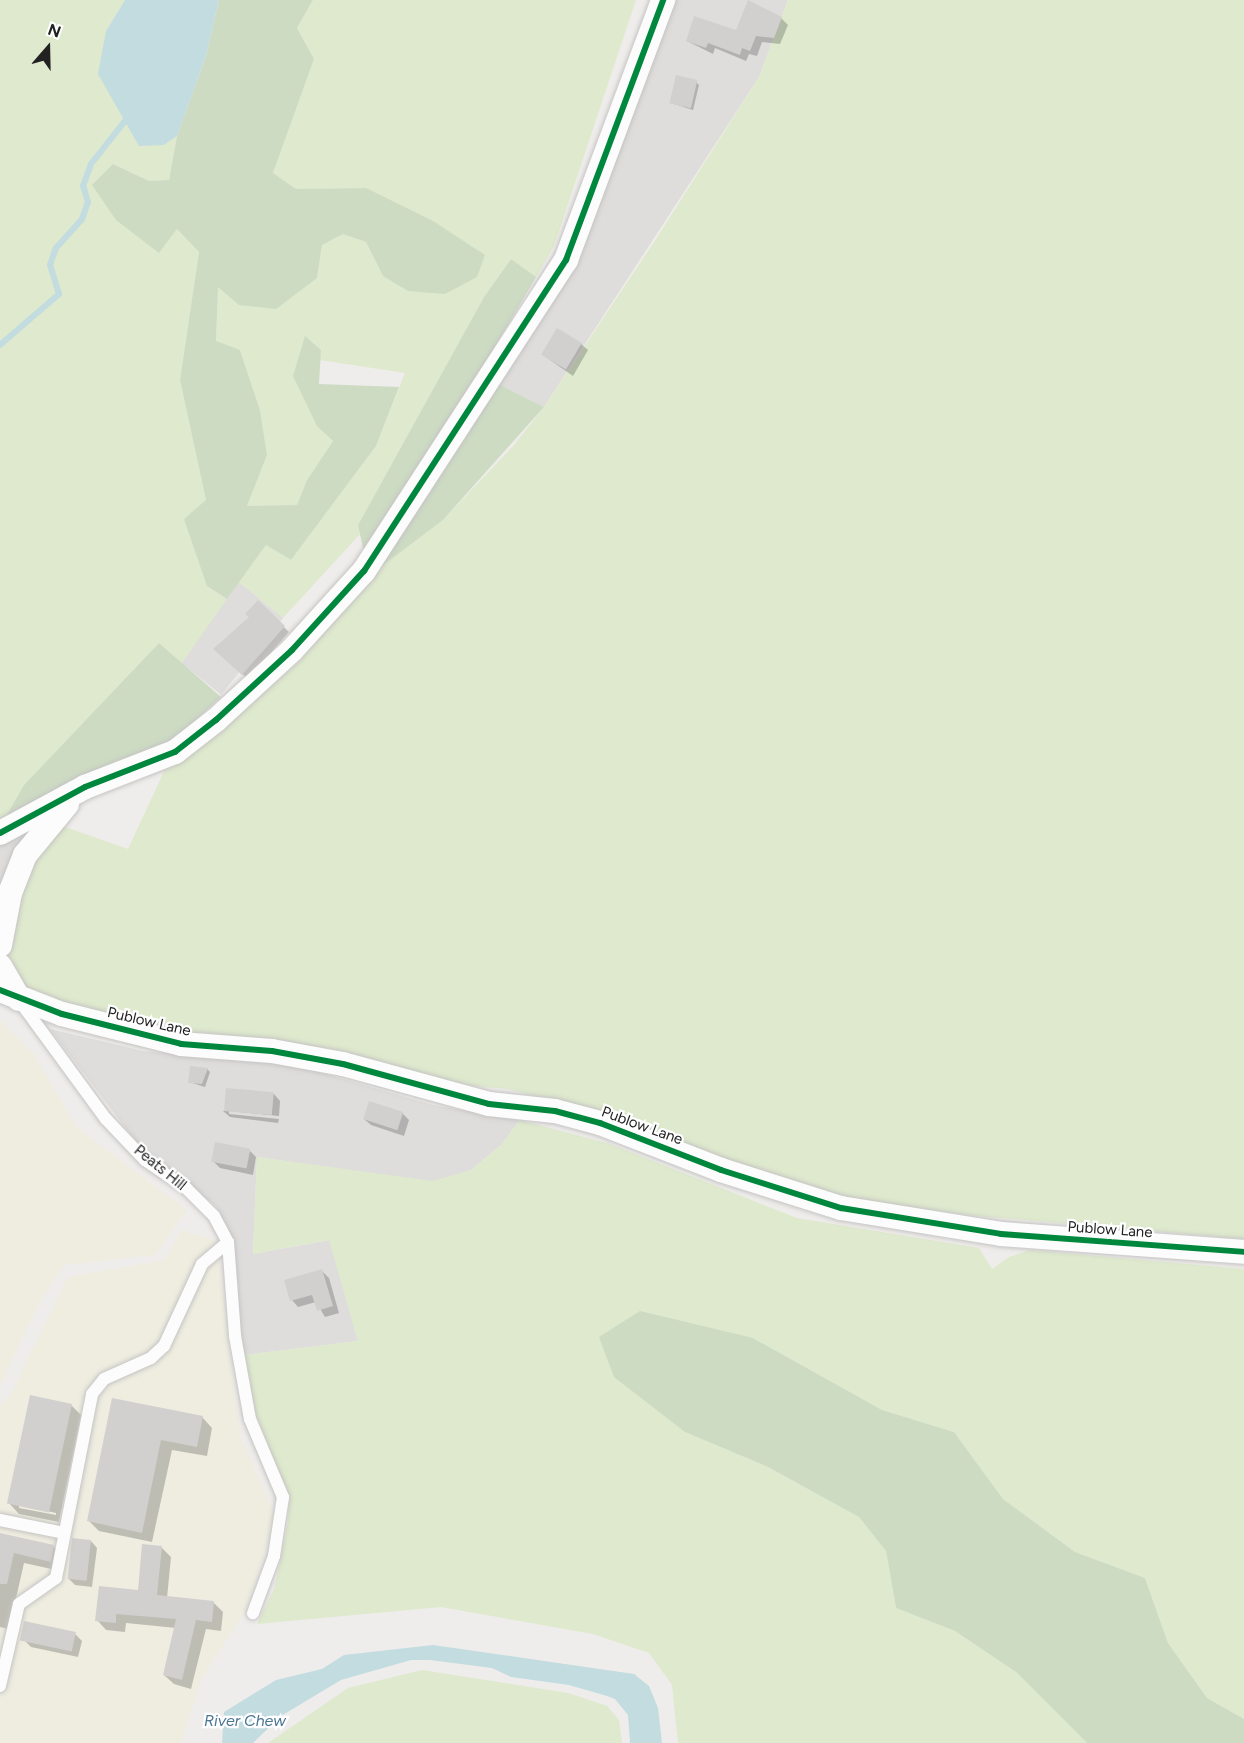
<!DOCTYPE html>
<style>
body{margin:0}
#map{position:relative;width:1244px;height:1743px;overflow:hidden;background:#efedeb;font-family:Figtree,sans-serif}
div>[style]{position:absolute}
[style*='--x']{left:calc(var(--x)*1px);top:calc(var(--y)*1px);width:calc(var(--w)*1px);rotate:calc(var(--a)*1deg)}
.residential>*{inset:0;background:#dfdddc;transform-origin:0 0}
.farmland>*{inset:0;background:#eeede0}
.grass>*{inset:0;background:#dee9cd}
.forest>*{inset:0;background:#cddbc3}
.water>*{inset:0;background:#c2dce0}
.shadow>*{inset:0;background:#0003}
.stream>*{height:6px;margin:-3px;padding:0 3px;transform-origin:3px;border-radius:3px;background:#c2dce0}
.building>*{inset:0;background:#d2d0ce;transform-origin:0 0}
.roads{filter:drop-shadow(0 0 2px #c5c4c3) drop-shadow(0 0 2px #c5c4c3)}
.service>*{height:12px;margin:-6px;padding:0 6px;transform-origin:6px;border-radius:6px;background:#fdfcfc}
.minor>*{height:24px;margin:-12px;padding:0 12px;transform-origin:12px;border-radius:12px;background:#fdfcfc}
.cycleway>*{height:6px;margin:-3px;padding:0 3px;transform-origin:3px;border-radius:3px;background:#00873e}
span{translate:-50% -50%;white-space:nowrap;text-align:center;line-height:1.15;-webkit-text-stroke:4.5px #fff;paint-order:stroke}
.street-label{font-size:15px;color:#222}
.water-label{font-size:16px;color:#4a7694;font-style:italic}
.north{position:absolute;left:18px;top:18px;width:60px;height:60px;-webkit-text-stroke:4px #fff;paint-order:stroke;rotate:20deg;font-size:16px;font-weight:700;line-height:24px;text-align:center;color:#222}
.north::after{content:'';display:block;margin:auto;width:21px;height:27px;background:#222;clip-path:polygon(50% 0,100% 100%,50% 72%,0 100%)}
</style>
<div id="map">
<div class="residential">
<div style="clip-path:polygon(672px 0,788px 0,759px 77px,544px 407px,493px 381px,574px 264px)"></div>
<div style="left:239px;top:582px;width:57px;height:99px;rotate:39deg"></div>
<div style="clip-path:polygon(43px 818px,0 900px,0 842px)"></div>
<div style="clip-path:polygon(50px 1029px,143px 1051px,298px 1066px,433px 1105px,520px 1120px,501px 1145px,471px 1170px,433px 1182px,257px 1157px,253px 1254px,330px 1240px,358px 1341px,243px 1355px,232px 1237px,216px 1206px,141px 1148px)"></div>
</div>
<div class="farmland">
<div style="clip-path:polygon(0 1020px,34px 1054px,77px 1128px,187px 1210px,155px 1255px,64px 1265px,42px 1298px,0 1386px)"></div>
<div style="clip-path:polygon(182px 1230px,217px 1241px,240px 1436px,276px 1518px,246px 1610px,202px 1678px,181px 1743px,0 1743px,0 1405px,10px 1396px,68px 1277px,165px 1260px)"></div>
</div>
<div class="grass">
<div style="clip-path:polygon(0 0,125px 0,106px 31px,164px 145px,177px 136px,169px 180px,149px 181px,113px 164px,159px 253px,177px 229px,199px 252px,180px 380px,206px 500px,207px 586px,227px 599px,182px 663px,159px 643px,24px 785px,6px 816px,0 820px)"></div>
<div style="clip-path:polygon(313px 0,636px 0,554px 246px,536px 277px,511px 259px,484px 297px,358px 525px,360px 534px,283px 618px,239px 582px,266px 545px,291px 560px,376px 446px,405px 373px,320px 360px,321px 350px,306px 337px,317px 425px,333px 441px,307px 480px,297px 505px,247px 506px,267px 455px,260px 410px,240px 350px,216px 342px,218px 286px,317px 279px,322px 245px,343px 234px,366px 242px,383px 276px,366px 188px,296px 189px,273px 173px,314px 59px,297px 28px)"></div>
<div style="clip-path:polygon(788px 0,1244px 0,1244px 1239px,977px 1216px,836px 1198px,732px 1165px,625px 1121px,508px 1089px,428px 1082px,181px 1035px,57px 1002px,24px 989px,7px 964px,9px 920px,16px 894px,57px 824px,128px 849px,167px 765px,199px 749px,300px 661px,369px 576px,443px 520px,514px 445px,544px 407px,656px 239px,759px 77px)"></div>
<div style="clip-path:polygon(520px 1120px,610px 1144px,797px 1218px,979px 1248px,992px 1269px,1009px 1257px,1030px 1250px,1244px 1269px,1244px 1719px,1207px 1698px,1168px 1643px,1145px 1578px,1075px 1552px,1003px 1499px,954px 1432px,882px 1410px,753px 1338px,685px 1432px,768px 1467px,859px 1517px,886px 1551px,896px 1608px,955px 1631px,1016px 1672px,1087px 1743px,678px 1743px,672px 1685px,649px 1653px,593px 1634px,441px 1607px,257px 1624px,274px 1589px,288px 1523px,289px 1497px,255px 1413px,243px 1355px,358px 1341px,329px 1240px,253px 1254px,257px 1157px,433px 1181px,471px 1170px,501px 1145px)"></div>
<div style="clip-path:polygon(422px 1670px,568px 1693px,607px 1706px,619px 1720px,622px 1743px,268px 1743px,348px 1688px)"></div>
</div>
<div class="forest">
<div style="clip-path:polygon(219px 0,313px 0,297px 28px,314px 59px,273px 173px,296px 189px,366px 188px,433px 221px,485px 255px,477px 277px,445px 294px,408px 291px,383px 276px,366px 242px,343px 234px,322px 245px,317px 278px,276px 309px,239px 305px,218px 287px,216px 341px,240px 350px,260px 410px,267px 455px,247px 506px,297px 505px,307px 480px,333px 441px,317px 426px,293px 376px,305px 336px,321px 350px,319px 384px,399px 387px,376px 446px,291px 560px,266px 545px,227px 599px,207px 586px,184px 519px,206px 500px,180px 380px,199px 252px,177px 229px,159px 253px,116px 220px,92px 185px,113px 164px,149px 181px,169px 180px,177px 136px,206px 56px)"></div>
<div style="clip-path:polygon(511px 259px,536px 277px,479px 374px,544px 407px,443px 520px,369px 576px,358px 525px,484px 297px)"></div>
<div style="clip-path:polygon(159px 643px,221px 697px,168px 745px,6px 816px,24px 785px)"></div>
<div style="clip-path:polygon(640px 1311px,753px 1338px,882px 1410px,954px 1432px,1003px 1499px,1075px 1552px,1145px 1578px,1168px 1643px,1207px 1698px,1244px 1719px,1244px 1743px,1087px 1743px,1016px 1672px,955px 1631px,896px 1608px,886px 1551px,859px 1517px,768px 1467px,685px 1432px,614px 1377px,599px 1337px)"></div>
</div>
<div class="water">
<div style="clip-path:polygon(125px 0,219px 0,206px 56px,177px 136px,164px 145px,139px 146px,98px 74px,106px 31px)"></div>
<div style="clip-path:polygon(433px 1645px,634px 1674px,649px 1686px,658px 1708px,662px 1743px,630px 1743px,628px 1715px,615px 1699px,607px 1696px,569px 1685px,511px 1677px,492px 1668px,430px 1660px,411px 1660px,341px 1680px,281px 1716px,253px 1743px,222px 1743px,224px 1712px,276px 1680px,322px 1669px,344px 1655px)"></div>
</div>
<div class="shadow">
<div style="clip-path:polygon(781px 18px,788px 25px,780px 44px,762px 42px,757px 56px,749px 54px,746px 61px,715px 48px,713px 54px,687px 41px,737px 32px)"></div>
<div style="clip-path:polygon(696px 82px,699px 85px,693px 110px,671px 103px)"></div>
<div style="clip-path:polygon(581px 344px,588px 350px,573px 376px,543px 355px)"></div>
<div style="clip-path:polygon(258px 602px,289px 632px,248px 679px,220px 654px,251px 618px)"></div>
<div style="clip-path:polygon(207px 1069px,210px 1072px,205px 1087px,189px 1082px)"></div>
<div style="clip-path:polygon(274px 1094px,280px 1101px,279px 1116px,229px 1111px,229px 1114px,279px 1119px,278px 1123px,230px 1117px,223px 1111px)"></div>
<div style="clip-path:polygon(402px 1113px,409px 1120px,404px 1136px,371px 1125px,364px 1119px)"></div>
<div style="clip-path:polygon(250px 1151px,256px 1157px,253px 1175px,220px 1168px,213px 1161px)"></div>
<div style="clip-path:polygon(322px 1271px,329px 1278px,339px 1313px,325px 1317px,316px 1302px,298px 1307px,292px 1300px)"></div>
<div style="clip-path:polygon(113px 1400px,202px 1417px,212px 1428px,207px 1456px,172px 1450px,152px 1542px,99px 1531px,89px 1521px)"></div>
<div style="clip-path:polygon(evenodd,71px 1405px,81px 1415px,59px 1522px,19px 1514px,9px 1503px,71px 1405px,19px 1505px,56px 1513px,56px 1515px,19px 1508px,19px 1505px)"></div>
<div style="clip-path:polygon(91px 1541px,97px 1548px,92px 1587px,75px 1585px,68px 1578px)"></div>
<div style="clip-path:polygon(0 1543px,53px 1546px,64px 1557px,61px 1571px,24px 1563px,9px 1629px,0 1627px)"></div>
<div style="clip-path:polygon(161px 1547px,171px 1557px,167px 1598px,213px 1602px,223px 1612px,221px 1631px,206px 1629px,191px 1689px,174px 1684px,164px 1675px,176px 1628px,126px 1623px,125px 1632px,106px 1630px,97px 1620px,139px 1591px)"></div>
<div style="clip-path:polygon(75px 1634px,82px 1641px,78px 1657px,31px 1647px,24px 1640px)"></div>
</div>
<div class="stream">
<div style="--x:0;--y:345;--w:78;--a:-40.8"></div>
<div style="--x:59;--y:294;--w:30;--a:-107"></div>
<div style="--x:50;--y:265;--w:18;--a:-71"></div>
<div style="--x:56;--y:248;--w:39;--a:-48"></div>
<div style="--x:82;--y:219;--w:18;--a:-71"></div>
<div style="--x:88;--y:202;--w:17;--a:-107"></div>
<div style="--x:83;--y:186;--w:23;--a:-70"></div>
<div style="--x:91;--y:164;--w:55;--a:-51.7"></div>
</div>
<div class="building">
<div style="clip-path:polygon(748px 0,782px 17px,774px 38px,756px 36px,750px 51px,742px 48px,740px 55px,708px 43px,706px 48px,686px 41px,694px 16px,736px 30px)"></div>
<div style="left:676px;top:75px;width:22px;height:29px;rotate:13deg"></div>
<div style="left:557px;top:328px;width:29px;height:31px;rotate:31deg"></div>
<div style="clip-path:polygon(258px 600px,285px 626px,242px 675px,213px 649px,249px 617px,245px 614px)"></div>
<div style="clip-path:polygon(190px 1066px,208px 1068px,202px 1084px,188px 1083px)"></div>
<div style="left:226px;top:1088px;width:48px;height:23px;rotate:5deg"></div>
<div style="left:369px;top:1101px;width:36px;height:19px;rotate:18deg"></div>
<div style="left:215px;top:1142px;width:36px;height:20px;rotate:11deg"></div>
<div style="clip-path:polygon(322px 1269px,333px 1306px,317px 1311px,312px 1295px,290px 1301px,284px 1280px)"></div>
<div style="left:30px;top:1395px;width:43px;height:111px;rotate:12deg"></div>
<div style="clip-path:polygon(112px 1398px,203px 1416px,197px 1447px,161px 1440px,142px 1533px,87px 1521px)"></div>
<div style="clip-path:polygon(0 1533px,54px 1545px,51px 1562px,14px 1553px,7px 1584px,0 1584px)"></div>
<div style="left:72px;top:1538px;width:19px;height:41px;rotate:6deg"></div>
<div style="clip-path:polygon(142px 1544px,162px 1546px,157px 1595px,214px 1601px,212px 1622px,196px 1620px,182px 1680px,163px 1675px,176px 1619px,116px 1614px,116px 1623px,95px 1621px,99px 1586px,138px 1590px)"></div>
<div style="left:24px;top:1621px;width:53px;height:20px;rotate:12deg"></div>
</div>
<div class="roads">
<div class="service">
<div style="--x:21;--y:1003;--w:144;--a:53.8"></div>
<div style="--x:106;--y:1119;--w:57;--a:46.4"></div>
<div style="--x:145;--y:1160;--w:50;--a:34.3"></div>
<div style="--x:186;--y:1188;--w:40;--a:45"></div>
<div style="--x:214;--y:1216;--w:30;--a:62"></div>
<div style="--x:228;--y:1242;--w:94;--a:85.7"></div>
<div style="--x:235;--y:1336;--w:84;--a:79.8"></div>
<div style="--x:250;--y:1419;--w:85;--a:67.1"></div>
<div style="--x:283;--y:1497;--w:60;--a:98.7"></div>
<div style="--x:274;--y:1556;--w:61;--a:110.2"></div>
<div style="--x:0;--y:1520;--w:65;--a:11.5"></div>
<div style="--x:0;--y:1686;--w:84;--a:-77"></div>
<div style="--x:19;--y:1604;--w:45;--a:-35.1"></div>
<div style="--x:56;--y:1578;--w:187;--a:-78.9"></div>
<div style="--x:92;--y:1394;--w:19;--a:-51"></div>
<div style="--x:104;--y:1379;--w:51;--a:-24.1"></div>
<div style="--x:151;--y:1358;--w:18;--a:-43"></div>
<div style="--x:164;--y:1346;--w:90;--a:-65.1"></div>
<div style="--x:202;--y:1264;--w:34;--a:-40"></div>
</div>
<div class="minor">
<div style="--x:0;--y:833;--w:97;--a:-28.4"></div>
<div style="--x:85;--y:787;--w:97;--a:-21.3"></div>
<div style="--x:175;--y:752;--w:52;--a:-38"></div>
<div style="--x:216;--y:720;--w:103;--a:-42.6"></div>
<div style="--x:292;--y:650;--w:107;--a:-47.7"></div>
<div style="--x:364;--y:571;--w:371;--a:-57"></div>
<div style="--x:566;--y:260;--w:278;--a:-69.5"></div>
<div style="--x:0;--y:945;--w:53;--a:-79.1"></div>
<div style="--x:10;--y:893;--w:41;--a:-68.5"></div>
<div style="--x:25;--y:855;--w:66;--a:-50.5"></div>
<div style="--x:0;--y:966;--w:38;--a:60"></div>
<div style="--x:0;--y:990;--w:66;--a:21.2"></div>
<div style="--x:62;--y:1014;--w:123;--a:14.1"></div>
<div style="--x:181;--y:1044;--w:91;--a:4.4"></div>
<div style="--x:272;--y:1051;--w:72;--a:10.4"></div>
<div style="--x:343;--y:1064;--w:151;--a:15.3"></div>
<div style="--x:489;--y:1104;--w:66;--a:6.1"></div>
<div style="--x:555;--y:1111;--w:47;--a:14.9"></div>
<div style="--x:600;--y:1123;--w:130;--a:21.2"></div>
<div style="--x:721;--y:1170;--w:126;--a:17.6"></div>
<div style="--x:841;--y:1208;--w:162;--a:9.2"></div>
<div style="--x:1001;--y:1234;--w:244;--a:4.2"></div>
</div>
</div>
<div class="cycleway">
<div style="--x:0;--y:833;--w:97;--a:-28.4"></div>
<div style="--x:85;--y:787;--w:97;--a:-21.3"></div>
<div style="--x:175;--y:752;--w:52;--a:-38"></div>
<div style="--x:216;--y:720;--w:103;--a:-42.6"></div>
<div style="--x:292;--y:650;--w:107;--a:-47.7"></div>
<div style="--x:364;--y:571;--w:371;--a:-57"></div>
<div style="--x:566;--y:260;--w:278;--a:-69.5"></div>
<div style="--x:0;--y:990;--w:66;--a:21.2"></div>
<div style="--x:62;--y:1014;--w:123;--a:14.1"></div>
<div style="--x:181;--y:1044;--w:91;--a:4.4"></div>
<div style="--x:272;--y:1051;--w:72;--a:10.4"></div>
<div style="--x:343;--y:1064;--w:151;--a:15.3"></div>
<div style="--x:489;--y:1104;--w:66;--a:6.1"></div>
<div style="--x:555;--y:1111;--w:47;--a:14.9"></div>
<div style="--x:600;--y:1123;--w:130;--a:21.2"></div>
<div style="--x:721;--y:1170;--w:126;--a:17.6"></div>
<div style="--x:841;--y:1208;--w:162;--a:9.2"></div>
<div style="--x:1001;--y:1234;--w:244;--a:4.2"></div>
</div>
<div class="street-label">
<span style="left:149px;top:1022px;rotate:13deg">Publow Lane</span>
<span style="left:642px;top:1126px;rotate:20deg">Publow Lane</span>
<span style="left:160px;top:1168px;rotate:39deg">Peats Hill</span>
<span style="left:1110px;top:1230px;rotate:4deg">Publow Lane</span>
</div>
<div class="water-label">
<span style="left:245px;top:1721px">River Chew</span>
</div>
<div class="north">N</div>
</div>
